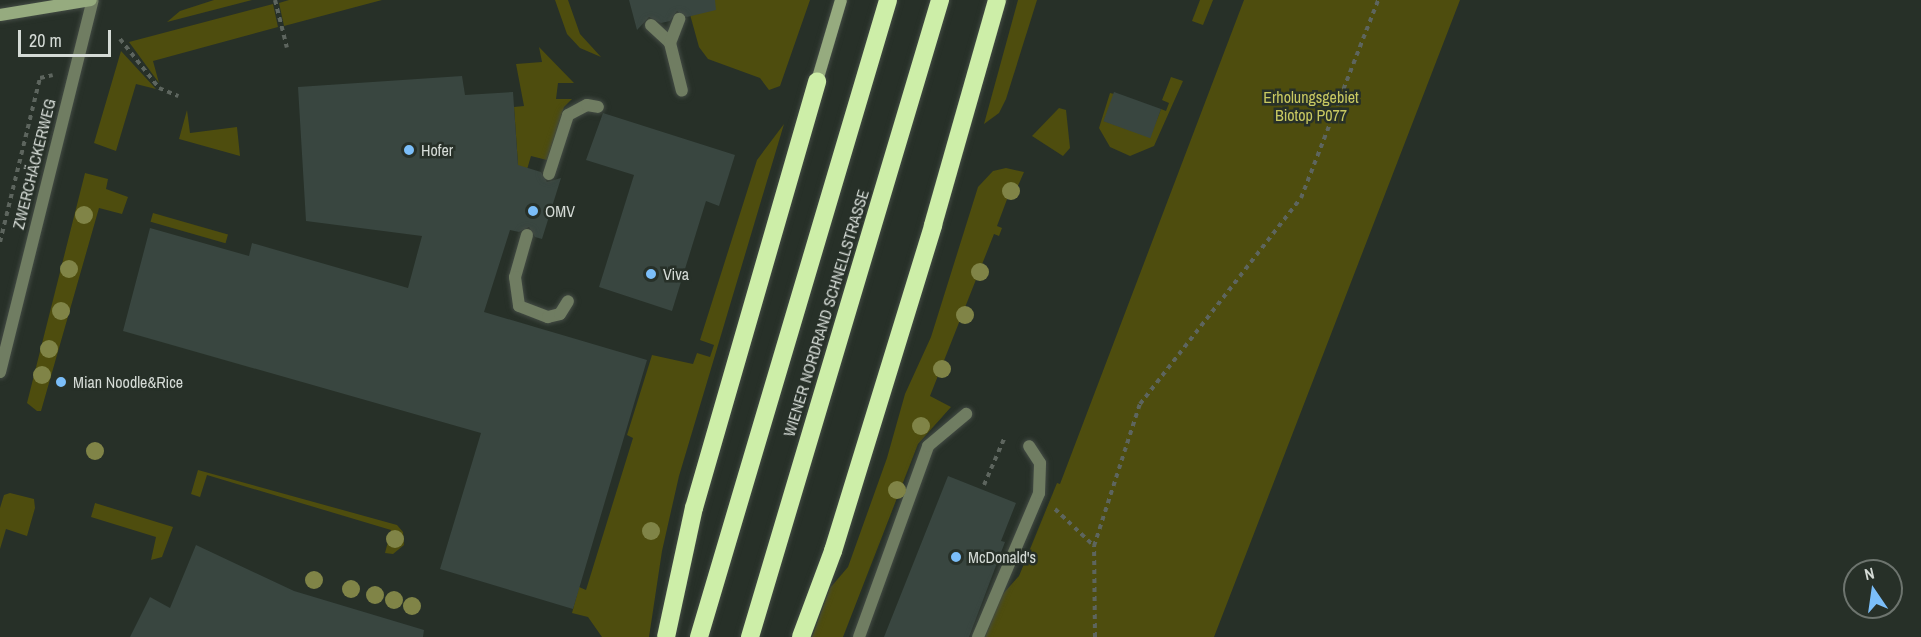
<!DOCTYPE html>
<meta charset="utf-8">
<style>
body{margin:0}
#map{position:relative;width:1921px;height:637px;overflow:hidden;background:#273028;font-family:"Archivo Narrow",sans-serif}
div>[style]{position:absolute}
[style*='--x']{left:calc(var(--x)*1px);top:calc(var(--y)*1px);width:calc(var(--w)*1px);rotate:calc(var(--a)*1deg)}
.green>*{inset:0;background:#4e4d0e;transform-origin:0 0}
.building>*{inset:0;background:#394640;transform-origin:0 0}
.path>*{height:4px;margin-top:-2px;transform-origin:0;background:repeating-linear-gradient(90deg,#5d655e 0 4.5px,transparent 0 9px)}
.roads{filter:drop-shadow(0 0 2px #434b44) drop-shadow(0 0 2px #434b44)}
.service>*{height:12px;margin:-6px;padding:0 6px;transform-origin:6px;border-radius:6px;background:#707d62}
.minor>*{height:12px;margin:-6px;padding:0 6px;transform-origin:6px;border-radius:6px;background:#707d62}
.secondary>*{height:12px;margin:-6px;padding:0 6px;transform-origin:6px;border-radius:6px;background:#96ab7f}
.motorway>*{height:18px;margin:-9px;padding:0 9px;transform-origin:9px;border-radius:9px;background:#cdeea8}
.trees>*{width:18px;height:18px;margin:-9px;border-radius:50%;background:#808447}
.dots>*{width:16px;height:16px;translate:-50% -50%;box-sizing:border-box;border:3px solid #273028;border-radius:50%}
span{translate:-50% -50%;white-space:nowrap;text-align:center;line-height:1.15;-webkit-text-stroke:5px #273028;paint-order:stroke}
.park-label{font-size:16px;color:#c9c961}
.poi-label{font-size:16px;color:#d5dbd6}
.left{translate:0 -50%;text-align:left}
.street-label{font-size:16px;color:#d5dbd6}
.north{position:absolute;left:1843px;top:559px;width:60px;height:60px;box-sizing:border-box;background:#273028;border:2px solid #6d746e;border-radius:50%;rotate:347deg;font-size:16px;font-weight:700;line-height:24px;text-align:center;color:#d5dbd6}
.north::after{content:'';display:block;margin:auto;width:21px;height:27px;background:#7bbef9;clip-path:polygon(50% 0,100% 100%,50% 72%,0 100%)}
.scale{position:absolute;left:18px;top:30px;width:93px;height:27px;box-sizing:border-box;border:3px solid #d5dbd6;border-top:0;padding-left:8px;font-size:18px;line-height:21px;white-space:nowrap;color:#d5dbd6;-webkit-text-stroke:4px #273028;paint-order:stroke}
</style>
<div id="map">
<div class="green">
<div style="clip-path:polygon(214px 0,252px 0,167px 22px,180px 11px)"></div>
<div style="clip-path:polygon(289px 0,382px 0,284px 26px,279px 3px)"></div>
<div style="clip-path:polygon(555px 0,568px 0,580px 34px,601px 57px,580px 48px,567px 34px)"></div>
<div style="clip-path:polygon(686px 0,810px 0,780px 86px,769px 90px,760px 78px,708px 59px,699px 47px)"></div>
<div style="clip-path:polygon(1018px 0,1037px 0,1006px 99px,999px 113px,984px 124px)"></div>
<div style="clip-path:polygon(1200px 0,1213px 0,1203px 25px,1192px 21px)"></div>
<div style="clip-path:polygon(1244px 0,1460px 0,1214px 637px,985px 637px,1002px 595px,1019px 576px,1057px 483px,1060px 484px)"></div>
<div style="clip-path:polygon(273px 4px,278px 27px,153px 61px,159px 83px,129px 42px)"></div>
<div style="clip-path:polygon(539px 47px,574px 83px,558px 83px,556px 99px,572px 99px,564px 107px,547px 160px,531px 156px,520px 193px,514px 107px,524px 106px,516px 64px,542px 62px)"></div>
<div style="clip-path:polygon(121px 51px,156px 89px,136px 84px,116px 151px,94px 143px)"></div>
<div style="clip-path:polygon(1171px 77px,1183px 81px,1154px 146px,1130px 156px,1110px 147px,1099px 128px,1110px 93px,1114px 94px,1104px 121px,1150px 137px,1161px 109px,1166px 111px,1169px 103px,1162px 100px)"></div>
<div style="clip-path:polygon(1059px 108px,1066px 110px,1070px 148px,1063px 156px,1032px 136px)"></div>
<div style="clip-path:polygon(187px 110px,190px 133px,237px 127px,240px 156px,179px 139px)"></div>
<div style="clip-path:polygon(784px 124px,679px 476px,662px 551px,649px 637px,602px 637px,588px 617px,572px 613px,579px 587px,586px 590px,633px 438px,627px 435px,652px 355px,693px 364px,697px 353px,710px 357px,714px 345px,700px 340px,757px 160px)"></div>
<div style="clip-path:polygon(1006px 168px,1024px 172px,1014px 195px,1009px 194px,997px 226px,1002px 228px,999px 236px,994px 234px,930px 396px,951px 407px,918px 444px,843px 637px,812px 637px,830px 588px,848px 567px,887px 458px,905px 394px,931px 337px,978px 187px,993px 171px)"></div>
<div style="clip-path:polygon(85px 173px,108px 179px,106px 189px,128px 197px,122px 214px,99px 208px,41px 411px,37px 411px,27px 403px)"></div>
<div style="left:153px;top:213px;width:78px;height:9px;rotate:16deg"></div>
<div style="clip-path:polygon(198px 470px,397px 525px,403px 532px,404px 545px,393px 554px,385px 553px,391px 530px,207px 475px,200px 497px,191px 494px)"></div>
<div style="clip-path:polygon(10px 493px,34px 499px,35px 508px,27px 536px,6px 529px,0 549px,0 508px,4px 495px)"></div>
<div style="clip-path:polygon(95px 503px,173px 527px,162px 557px,151px 560px,156px 537px,91px 517px)"></div>
</div>
<div class="building">
<div style="clip-path:polygon(629px 0,715px 0,716px 10px,687px 17px,677px 11px,670px 21px,661px 23px,649px 17px,637px 30px)"></div>
<div style="clip-path:polygon(462px 76px,465px 95px,513px 92px,518px 165px,541px 172px,547px 182px,561px 178px,542px 239px,535px 237px,529px 227px,519px 232px,510px 230px,484px 312px,647px 360px,573px 609px,440px 569px,481px 433px,123px 331px,150px 228px,249px 256px,252px 243px,408px 288px,422px 236px,306px 221px,298px 87px)"></div>
<div style="left:1114px;top:92px;width:50px;height:31px;rotate:20deg"></div>
<div style="clip-path:polygon(603px 113px,735px 155px,719px 206px,706px 201px,672px 311px,599px 287px,634px 175px,586px 160px)"></div>
<div style="clip-path:polygon(948px 476px,1016px 503px,1001px 541px,1005px 542px,969px 637px,884px 637px)"></div>
<div style="clip-path:polygon(196px 545px,294px 591px,424px 630px,423px 637px,130px 637px,150px 597px,170px 608px)"></div>
</div>
<div class="path">
<div style="--x:275;--y:0;--w:49;--a:76"></div>
<div style="--x:120;--y:39;--w:63;--a:51.5"></div>
<div style="--x:159;--y:88;--w:21;--a:23"></div>
<div style="--x:0;--y:242;--w:169;--a:-76.3"></div>
<div style="--x:40;--y:78;--w:13;--a:-13"></div>
<div style="--x:984;--y:485;--w:50;--a:-66.5"></div>
<div style="--x:1055;--y:509;--w:54;--a:43.5"></div>
<div style="--x:1095;--y:637;--w:91;--a:-90.6"></div>
<div style="--x:1094;--y:546;--w:149;--a:-72.1"></div>
<div style="--x:1140;--y:404;--w:261;--a:-52"></div>
<div style="--x:1301;--y:198;--w:212;--a:-68.7"></div>
</div>
<div class="roads">
<div class="service">
<div style="--x:651;--y:25;--w:26;--a:43"></div>
<div style="--x:670;--y:43;--w:49;--a:76"></div>
<div style="--x:670;--y:43;--w:26;--a:-69"></div>
<div style="--x:549;--y:174;--w:62;--a:-72.1"></div>
<div style="--x:568;--y:115;--w:21;--a:-28"></div>
<div style="--x:587;--y:105;--w:11;--a:10"></div>
<div style="--x:527;--y:235;--w:44;--a:105.9"></div>
<div style="--x:515;--y:277;--w:29;--a:82"></div>
<div style="--x:519;--y:306;--w:31;--a:21"></div>
<div style="--x:548;--y:317;--w:12;--a:-14"></div>
<div style="--x:560;--y:314;--w:15;--a:-58"></div>
<div style="--x:859;--y:637;--w:203;--a:-70.1"></div>
<div style="--x:928;--y:446;--w:50;--a:-40.1"></div>
<div style="--x:978;--y:637;--w:156;--a:-67"></div>
<div style="--x:1039;--y:493;--w:30;--a:-88"></div>
<div style="--x:1040;--y:463;--w:20;--a:-123"></div>
</div>
<div class="minor">
<div style="--x:0;--y:372;--w:383;--a:-76"></div>
</div>
<div class="secondary">
<div style="--x:0;--y:15;--w:92;--a:-9.4"></div>
<div style="--x:817;--y:81;--w:84;--a:-73.5"></div>
</div>
<div class="motorway">
<div style="--x:666;--y:637;--w:132;--a:-77.8"></div>
<div style="--x:694;--y:508;--w:444;--a:-73.9"></div>
<div style="--x:699;--y:637;--w:664;--a:-73.47"></div>
<div style="--x:750;--y:637;--w:665;--a:-73.39"></div>
<div style="--x:801;--y:637;--w:92;--a:-69.6"></div>
<div style="--x:833;--y:551;--w:341;--a:-72.9"></div>
<div style="--x:933;--y:225;--w:234;--a:-74.1"></div>
</div>
</div>
<div class="trees">
<div style="left:1011px;top:191px"></div>
<div style="left:84px;top:215px"></div>
<div style="left:69px;top:269px"></div>
<div style="left:980px;top:272px"></div>
<div style="left:61px;top:311px"></div>
<div style="left:965px;top:315px"></div>
<div style="left:49px;top:349px"></div>
<div style="left:942px;top:369px"></div>
<div style="left:42px;top:375px"></div>
<div style="left:921px;top:426px"></div>
<div style="left:95px;top:451px"></div>
<div style="left:897px;top:490px"></div>
<div style="left:651px;top:531px"></div>
<div style="left:395px;top:539px"></div>
<div style="left:314px;top:580px"></div>
<div style="left:351px;top:589px"></div>
<div style="left:375px;top:595px"></div>
<div style="left:394px;top:600px"></div>
<div style="left:412px;top:606px"></div>
</div>
<div class="dots">
<div style="left:409px;top:150px;background:#7bbef9"></div>
<div style="left:533px;top:211px;background:#7bbef9"></div>
<div style="left:651px;top:274px;background:#7bbef9"></div>
<div style="left:61px;top:382px;background:#7bbef9"></div>
<div style="left:956px;top:557px;background:#7bbef9"></div>
</div>
<div class="park-label">
<span style="left:1311px;top:106px">Erholungsgebiet<br>Biotop P077</span>
</div>
<div class="poi-label">
<span class="left" style="left:421px;top:150px">Hofer</span>
<span class="left" style="left:545px;top:211px">OMV</span>
<span class="left" style="left:663px;top:274px">Viva</span>
<span class="left" style="left:73px;top:382px">Mian Noodle&amp;Rice</span>
<span class="left" style="left:968px;top:557px">McDonald's</span>
</div>
<div class="street-label">
<span style="left:34px;top:164px;rotate:-76deg">ZWERCHÄCKERWEG</span>
<span style="left:826px;top:313px;rotate:-73deg">WIENER NORDRAND SCHNELLSTRASSE</span>
</div>
<div class="north">N</div>
<div class="scale">20 m</div>
</div>
